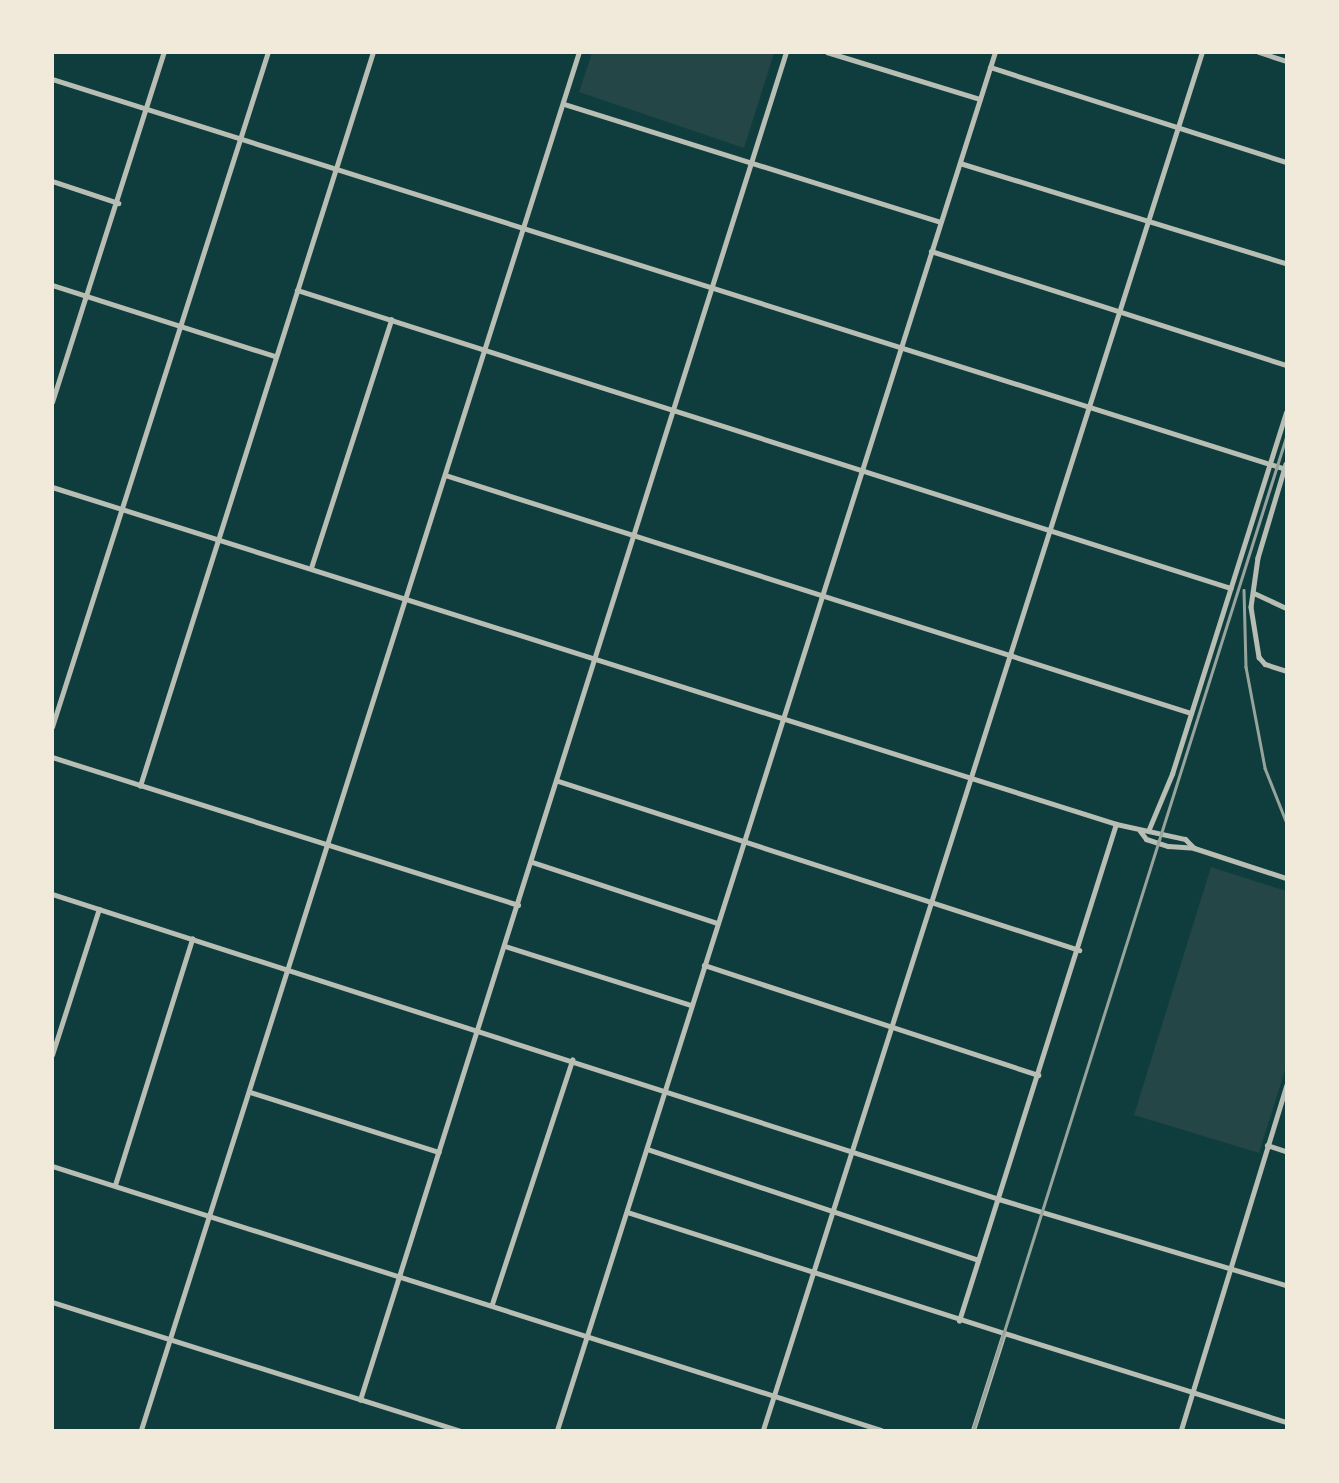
<!DOCTYPE html>
<style>
body{margin:0}
#map{position:relative;width:1339px;height:1483px;overflow:hidden;background:#0f3d3e;font-family:"Open Sans",sans-serif}
div>[style]{position:absolute}
[style*='--x']{left:calc(var(--x)*1px);top:calc(var(--y)*1px);width:calc(var(--w)*1px);rotate:calc(var(--a)*1deg)}
.green>*{inset:0;background:#244646}
.minor>*{height:4.5px;margin:-2.25px;padding:0 2.25px;transform-origin:2.25px;border-radius:2.25px;background:#b8beb3}
.tertiary>*{height:5px;margin:-2.5px;padding:0 2.5px;transform-origin:2.5px;border-radius:2.5px;background:#b8beb3}
.rail>*{height:2.5px;margin:-1.25px;padding:0 1.25px;transform-origin:1.25px;border-radius:1.25px;background:#97a49c}
span{translate:-50% -50%;white-space:nowrap;text-align:center;line-height:1.15;-webkit-text-stroke:5px #f1e9da;paint-order:stroke}
.frame{position:absolute;inset:0;border:54px solid #f1e9da;pointer-events:none}
</style>
<div id="map">
<div class="green">
<div style="clip-path:polygon(592px 53px,774px 52px,774px 53px,744px 148px,579px 92px)"></div>
<div style="clip-path:polygon(1211px 867px,1286px 891px,1286px 1067px,1259px 1153px,1134px 1115px)"></div>
</div>
<div class="minor">
<div style="--x:827;--y:52;--w:160;--a:17.1"></div>
<div style="--x:1259;--y:52;--w:28;--a:18"></div>
<div style="--x:990;--y:67;--w:311;--a:17.8"></div>
<div style="--x:52;--y:79;--w:1294;--a:17.54"></div>
<div style="--x:564;--y:104;--w:394;--a:17.4"></div>
<div style="--x:960;--y:163;--w:341;--a:17.1"></div>
<div style="--x:52;--y:181;--w:70;--a:18.4"></div>
<div style="--x:931;--y:251;--w:373;--a:17.8"></div>
<div style="--x:52;--y:285;--w:233;--a:17.7"></div>
<div style="--x:297;--y:290;--w:980;--a:17.7"></div>
<div style="--x:1286;--y:464;--w:98;--a:106.6"></div>
<div style="--x:1258;--y:558;--w:49;--a:98.1"></div>
<div style="--x:1251;--y:607;--w:51;--a:80.9"></div>
<div style="--x:1259;--y:657;--w:9;--a:49"></div>
<div style="--x:1265;--y:664;--w:22;--a:18"></div>
<div style="--x:445;--y:475;--w:783;--a:17.69"></div>
<div style="--x:311;--y:568;--w:261;--a:-72.1"></div>
<div style="--x:1254;--y:593;--w:35;--a:25"></div>
<div style="--x:52;--y:727;--w:709;--a:-72.26"></div>
<div style="--x:52;--y:757;--w:489;--a:17.6"></div>
<div style="--x:558;--y:781;--w:548;--a:17.97"></div>
<div style="--x:140;--y:786;--w:770;--a:-72.39"></div>
<div style="--x:1149;--y:829;--w:60;--a:-67.3"></div>
<div style="--x:1172;--y:774;--w:379;--a:-72.5"></div>
<div style="--x:532;--y:862;--w:195;--a:18.2"></div>
<div style="--x:52;--y:894;--w:995;--a:17.85"></div>
<div style="--x:999;--y:1199;--w:300;--a:16.7"></div>
<div style="--x:505;--y:946;--w:195;--a:17.6"></div>
<div style="--x:704;--y:965;--w:352;--a:18.2"></div>
<div style="--x:52;--y:1055;--w:153;--a:-72.2"></div>
<div style="--x:250;--y:1092;--w:198;--a:17.6"></div>
<div style="--x:1267;--y:1145;--w:20;--a:18"></div>
<div style="--x:647;--y:1149;--w:349;--a:18.5"></div>
<div style="--x:52;--y:1166;--w:870;--a:17.66"></div>
<div style="--x:115;--y:1185;--w:258;--a:-72.6"></div>
<div style="--x:627;--y:1212;--w:396;--a:17.8"></div>
<div style="--x:52;--y:1302;--w:427;--a:17.5"></div>
<div style="--x:492;--y:1304;--w:257;--a:-71.8"></div>
<div style="--x:959;--y:1321;--w:521;--a:-72.47"></div>
<div style="--x:1192;--y:1392;--w:99;--a:17.7"></div>
<div style="--x:360;--y:1400;--w:1414;--a:-72.46"></div>
<div style="--x:141;--y:1430;--w:1446;--a:-72.37"></div>
<div style="--x:763;--y:1430;--w:1446;--a:-72.33"></div>
<div style="--x:1181;--y:1430;--w:360;--a:-73"></div>
</div>
<div class="tertiary">
<div style="--x:52;--y:402;--w:367;--a:-72.3"></div>
<div style="--x:52;--y:487;--w:1116;--a:17.57"></div>
<div style="--x:1116;--y:824;--w:71;--a:12.3"></div>
<div style="--x:1185;--y:839;--w:13;--a:45"></div>
<div style="--x:1194;--y:848;--w:97;--a:18.1"></div>
<div style="--x:1140;--y:831;--w:10;--a:53"></div>
<div style="--x:1146;--y:839;--w:23;--a:18"></div>
<div style="--x:1168;--y:846;--w:26;--a:4"></div>
<div style="--x:557;--y:1430;--w:1446;--a:-72.37"></div>
<div style="--x:973;--y:1430;--w:102;--a:-72.3"></div>
<div style="--x:1004;--y:1333;--w:197;--a:17.4"></div>
</div>
<div class="rail">
<div style="--x:1244;--y:590;--w:77;--a:88.5"></div>
<div style="--x:1246;--y:667;--w:103;--a:79.3"></div>
<div style="--x:1265;--y:768;--w:57;--a:68.4"></div>
<div style="--x:973;--y:1430;--w:1041;--a:-72.5"></div>
</div>
<div class="frame"></div>
</div>
